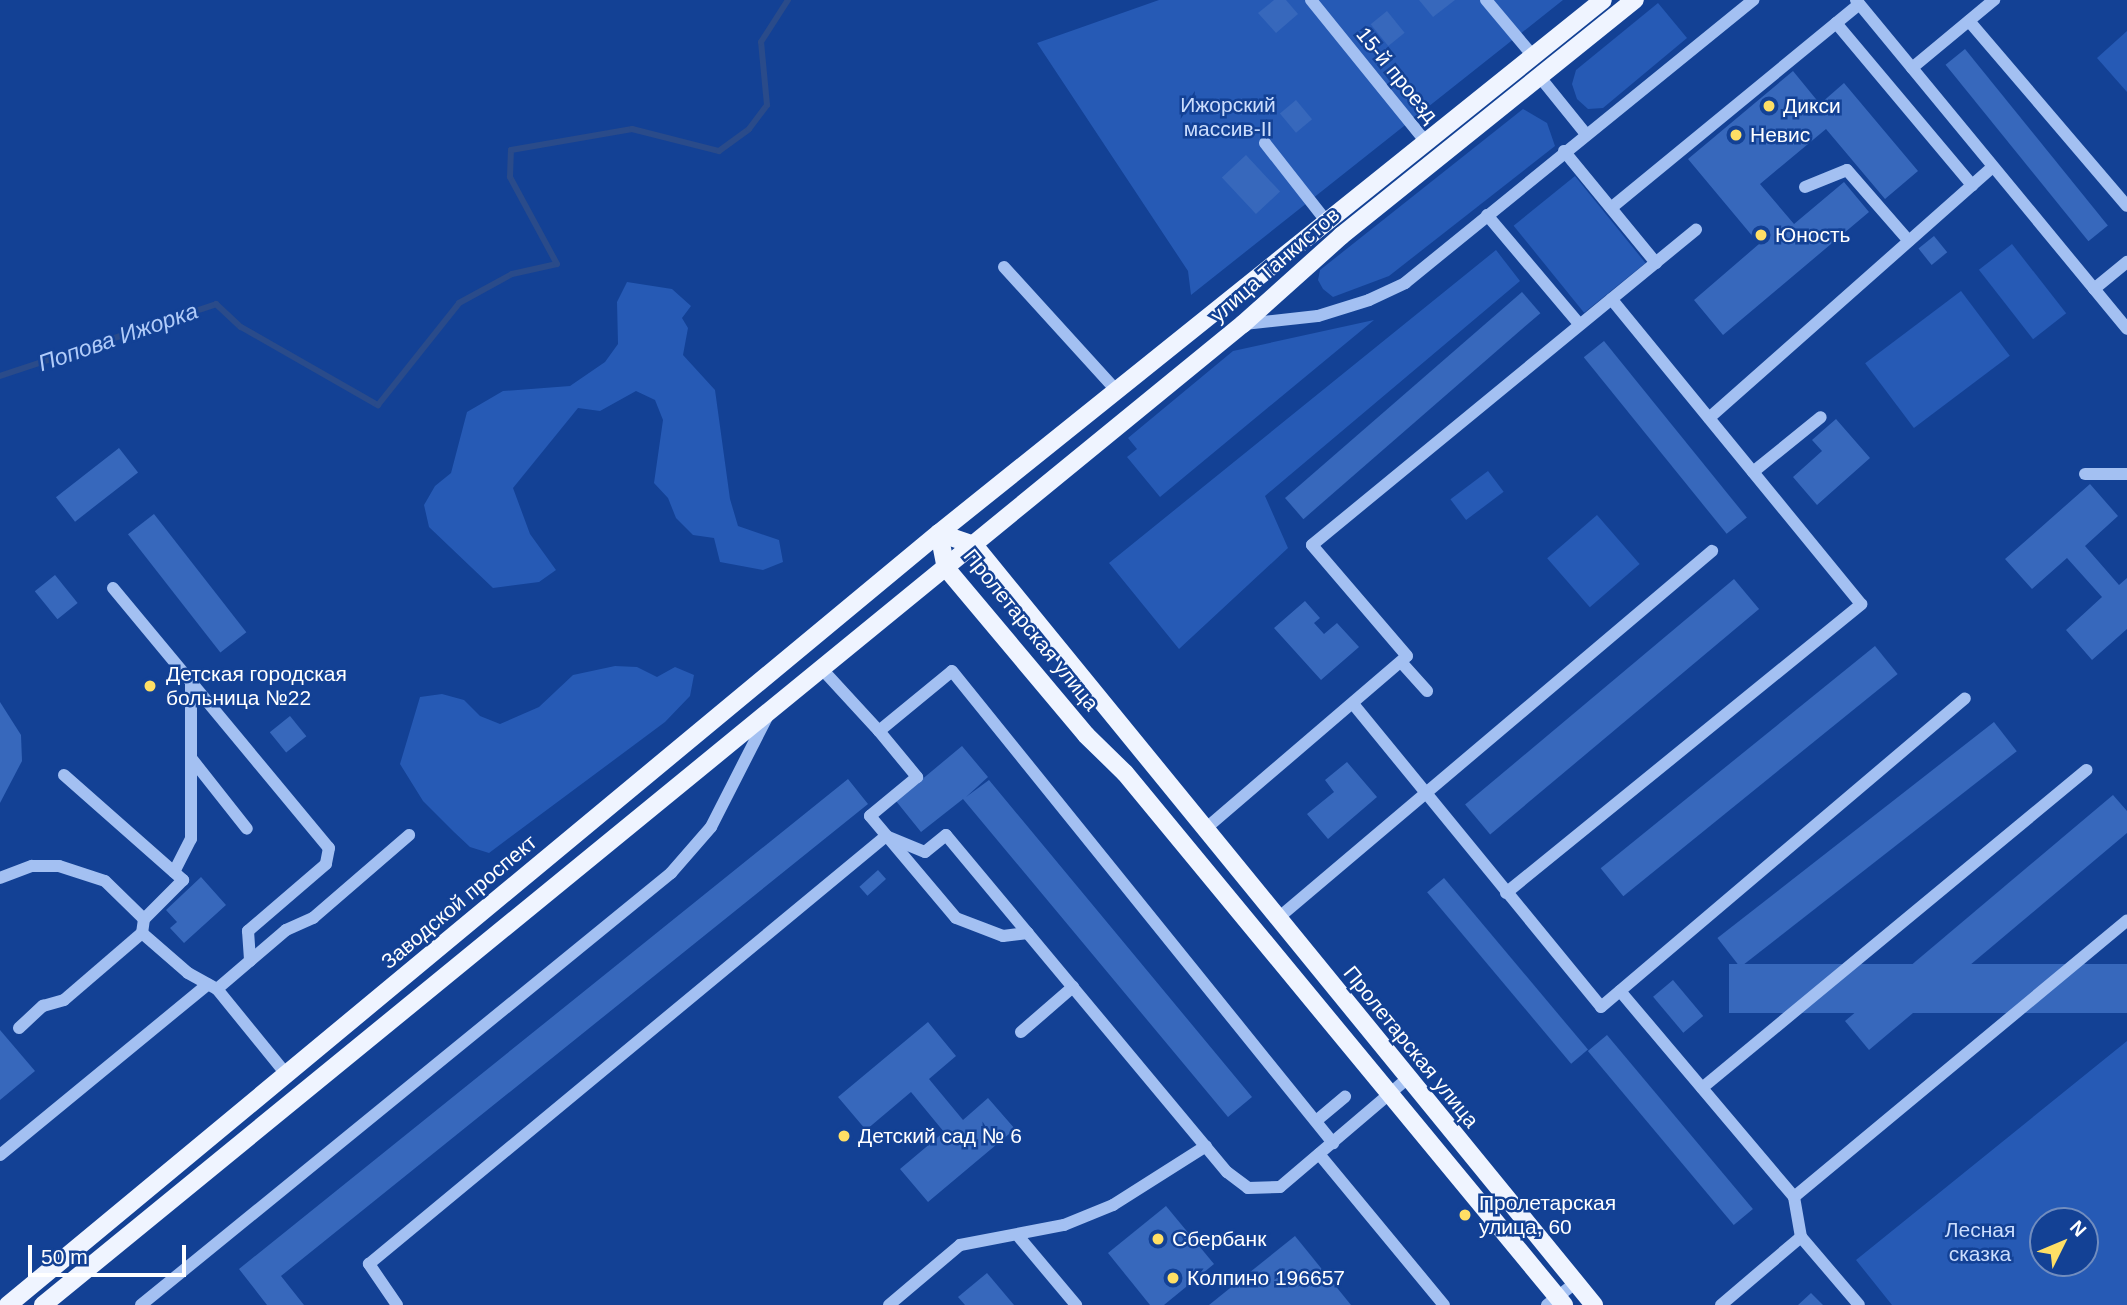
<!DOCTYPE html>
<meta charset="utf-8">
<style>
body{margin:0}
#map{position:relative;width:2127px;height:1305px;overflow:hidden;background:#134195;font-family:Arial,sans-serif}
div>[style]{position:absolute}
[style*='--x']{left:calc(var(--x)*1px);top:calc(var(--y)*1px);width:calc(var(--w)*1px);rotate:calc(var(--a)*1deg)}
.green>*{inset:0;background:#265ab5;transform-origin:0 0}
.stream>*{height:6px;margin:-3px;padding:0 3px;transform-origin:3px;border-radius:3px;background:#2a4b8a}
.building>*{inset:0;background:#3768bc;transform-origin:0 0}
.minor>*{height:12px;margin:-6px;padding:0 6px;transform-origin:6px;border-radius:6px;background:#a3c0f2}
.major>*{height:18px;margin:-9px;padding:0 9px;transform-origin:9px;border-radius:9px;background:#eff4ff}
.dots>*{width:19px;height:19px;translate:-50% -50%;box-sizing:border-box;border:4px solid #134195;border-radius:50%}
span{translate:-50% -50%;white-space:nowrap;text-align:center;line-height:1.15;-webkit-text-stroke:5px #134195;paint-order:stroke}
.street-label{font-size:21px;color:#fff}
.park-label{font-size:21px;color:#cbddfd}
.poi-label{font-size:21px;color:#fff}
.left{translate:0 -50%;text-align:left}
.water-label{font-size:23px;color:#b0cbf9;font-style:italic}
.north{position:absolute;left:2029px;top:1207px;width:70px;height:70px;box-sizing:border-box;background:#134195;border:2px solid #718dbf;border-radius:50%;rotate:47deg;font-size:19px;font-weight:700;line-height:28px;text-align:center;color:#fff}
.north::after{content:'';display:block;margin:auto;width:24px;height:32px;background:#ffdf65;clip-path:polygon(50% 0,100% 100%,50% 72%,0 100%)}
.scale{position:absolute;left:28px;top:1245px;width:158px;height:32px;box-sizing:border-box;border:4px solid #fff;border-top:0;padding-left:9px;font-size:21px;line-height:24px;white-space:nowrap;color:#fff;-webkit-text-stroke:5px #134195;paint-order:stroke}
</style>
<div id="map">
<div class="green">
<div style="clip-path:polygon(1159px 0,1563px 0,1191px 295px,1188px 271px,1037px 43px)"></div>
<div style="clip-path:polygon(1658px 3px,1687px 38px,1603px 108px,1588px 109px,1577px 99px,1572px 84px,1576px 70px)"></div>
<div style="clip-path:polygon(2127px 31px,2127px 92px,2097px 58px)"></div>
<div style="clip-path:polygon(1523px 109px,1547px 123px,1555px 146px,1389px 276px,1333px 297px,1323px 289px,1318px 280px,1320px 270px)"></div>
<div style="left:1575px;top:176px;width:112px;height:79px;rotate:51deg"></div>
<div style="left:2012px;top:244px;width:88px;height:42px;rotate:52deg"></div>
<div style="clip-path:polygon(1496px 250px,1520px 281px,1265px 496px,1288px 548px,1179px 649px,1109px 563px)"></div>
<div style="clip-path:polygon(627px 282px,672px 289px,691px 306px,682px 318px,688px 328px,683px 355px,715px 390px,730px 499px,738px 526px,779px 540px,783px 562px,763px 570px,720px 562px,714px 538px,693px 535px,676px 518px,668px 498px,654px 483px,663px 420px,655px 400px,636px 391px,600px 411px,578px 408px,513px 488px,530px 534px,556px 570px,539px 582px,493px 588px,429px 527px,424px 505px,435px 486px,451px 473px,467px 412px,503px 391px,570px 386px,605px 362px,618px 344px,617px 302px)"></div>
<div style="left:1961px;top:291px;width:81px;height:120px;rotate:53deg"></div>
<div style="clip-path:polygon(1374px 320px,1160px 497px,1127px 457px,1137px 449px,1128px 438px,1233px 351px)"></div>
<div style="left:1488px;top:471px;width:26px;height:47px;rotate:53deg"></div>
<div style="left:1597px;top:515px;width:65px;height:66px;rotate:49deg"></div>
<div style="clip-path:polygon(615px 666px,637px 667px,657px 677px,675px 667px,694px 675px,690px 696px,665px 722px,489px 853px,470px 847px,454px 832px,423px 801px,400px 764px,420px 697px,442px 694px,464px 700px,480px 716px,500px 724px,539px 707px,573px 675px)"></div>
<div style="clip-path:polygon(evenodd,2127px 1041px,2127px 1305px,1892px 1305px,1856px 1260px,2127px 1041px,2043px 1221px,2085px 1221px,2085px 1263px,2043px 1263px,2043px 1221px)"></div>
</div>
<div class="stream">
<div style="--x:0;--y:376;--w:228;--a:-18.4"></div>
<div style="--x:216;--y:304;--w:34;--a:43"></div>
<div style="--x:241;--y:327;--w:158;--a:29.7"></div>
<div style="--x:378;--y:405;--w:130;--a:-51.5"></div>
<div style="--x:459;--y:303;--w:60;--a:-28.7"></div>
<div style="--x:512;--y:274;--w:46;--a:-12.5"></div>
<div style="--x:557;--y:264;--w:99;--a:-118.4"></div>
<div style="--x:510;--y:177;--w:27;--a:-88"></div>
<div style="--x:511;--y:150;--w:123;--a:-9.8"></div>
<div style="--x:632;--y:129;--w:90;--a:14.2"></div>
<div style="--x:719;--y:151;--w:37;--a:-36"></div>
<div style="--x:749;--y:129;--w:30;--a:-53"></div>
<div style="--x:767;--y:105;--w:63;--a:-95.4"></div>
<div style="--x:761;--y:42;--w:50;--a:-57.3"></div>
</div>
<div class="building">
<div style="clip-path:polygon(1274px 0,1286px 0,1298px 14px,1276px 33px,1258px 13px)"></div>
<div style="clip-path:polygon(1419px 0,1455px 0,1433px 17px)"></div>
<div style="left:1387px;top:11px;width:28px;height:21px;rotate:51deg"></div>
<div style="left:1965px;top:49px;width:227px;height:25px;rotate:51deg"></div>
<div style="clip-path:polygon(1793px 71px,1820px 104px,1844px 83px,1918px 171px,1885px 199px,1826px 129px,1760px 184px,1794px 224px,1844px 182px,1869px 212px,1723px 335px,1694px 300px,1759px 244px,1688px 159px)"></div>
<div style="left:1296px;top:100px;width:25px;height:21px;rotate:50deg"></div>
<div style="left:1246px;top:155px;width:50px;height:33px;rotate:47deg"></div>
<div style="left:1934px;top:236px;width:21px;height:20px;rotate:51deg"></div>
<div style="left:1522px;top:292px;width:28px;height:314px;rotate:49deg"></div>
<div style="left:1604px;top:341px;width:227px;height:26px;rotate:51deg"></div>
<div style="clip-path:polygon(1836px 419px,1870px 458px,1817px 505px,1793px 477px,1822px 451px,1812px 440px)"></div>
<div style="left:119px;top:448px;width:31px;height:80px;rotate:52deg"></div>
<div style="clip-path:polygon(2090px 484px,2118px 516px,2085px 546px,2119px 585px,2127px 578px,2127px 629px,2092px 660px,2066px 630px,2102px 597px,2067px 558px,2032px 589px,2005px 559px)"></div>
<div style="left:154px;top:514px;width:150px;height:33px;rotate:52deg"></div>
<div style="left:55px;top:575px;width:36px;height:26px;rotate:51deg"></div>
<div style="left:1734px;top:579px;width:39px;height:351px;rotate:50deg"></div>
<div style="clip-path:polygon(1305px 601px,1320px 618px,1314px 623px,1324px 634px,1337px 623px,1359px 647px,1321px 680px,1274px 628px)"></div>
<div style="left:1875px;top:646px;width:36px;height:353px;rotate:51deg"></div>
<div style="clip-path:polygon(0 702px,21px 735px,22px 761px,0 803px)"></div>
<div style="left:290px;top:716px;width:26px;height:26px;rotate:51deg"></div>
<div style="left:1994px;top:722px;width:37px;height:351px;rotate:52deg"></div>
<div style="clip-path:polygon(962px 746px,988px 777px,966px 797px,989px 780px,1252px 1097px,1228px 1117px,963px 799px,921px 832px,896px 801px)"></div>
<div style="clip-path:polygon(1347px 762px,1377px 797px,1328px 839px,1307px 814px,1334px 792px,1325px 780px)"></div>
<div style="clip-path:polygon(848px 779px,868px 804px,281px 1276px,304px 1305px,267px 1305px,239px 1269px)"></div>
<div style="clip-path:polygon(2113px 795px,2127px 811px,2127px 833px,1869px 1050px,1845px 1021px)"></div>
<div style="left:878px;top:870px;width:12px;height:25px;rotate:48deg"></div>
<div style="clip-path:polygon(201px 877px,226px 905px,184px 943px,170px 928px,177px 922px,166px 910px)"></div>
<div style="left:1444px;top:878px;width:224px;height:22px;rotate:50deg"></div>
<div style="left:2127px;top:964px;width:49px;height:398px;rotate:90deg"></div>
<div style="left:1673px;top:980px;width:47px;height:26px;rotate:50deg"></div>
<div style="clip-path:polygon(928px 1022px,956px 1056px,929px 1079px,963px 1120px,988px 1098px,1015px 1129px,928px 1202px,900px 1169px,944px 1132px,911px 1092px,866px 1130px,838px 1097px)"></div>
<div style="clip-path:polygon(0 1030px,35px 1071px,0 1100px)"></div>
<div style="left:1607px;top:1035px;width:227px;height:25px;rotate:50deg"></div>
<div style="clip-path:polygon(1166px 1206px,1214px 1264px,1164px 1305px,1150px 1305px,1108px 1253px)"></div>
<div style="clip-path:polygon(1295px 1236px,1351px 1305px,1209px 1305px)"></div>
<div style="clip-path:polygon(987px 1273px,1014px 1305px,965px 1305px,958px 1297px)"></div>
<div style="clip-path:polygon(1811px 1293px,1823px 1305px,1798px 1305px)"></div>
</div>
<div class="minor">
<div style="--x:1311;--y:0;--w:183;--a:51"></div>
<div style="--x:1486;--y:0;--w:73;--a:50"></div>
<div style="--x:1856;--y:0;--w:426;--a:50.5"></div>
<div style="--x:1969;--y:21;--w:243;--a:49.5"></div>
<div style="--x:1836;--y:23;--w:212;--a:50"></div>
<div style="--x:1912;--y:68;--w:107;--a:-39.7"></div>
<div style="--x:1539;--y:76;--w:73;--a:51.1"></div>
<div style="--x:1265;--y:143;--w:100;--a:51.9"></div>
<div style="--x:1564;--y:151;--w:145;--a:50.6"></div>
<div style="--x:1805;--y:187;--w:45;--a:-22"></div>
<div style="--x:1847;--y:170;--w:94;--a:48.9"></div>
<div style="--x:1611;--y:208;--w:321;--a:-39.4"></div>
<div style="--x:1487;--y:215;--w:143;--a:49.8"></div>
<div style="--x:1004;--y:267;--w:166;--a:47.7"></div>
<div style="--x:2094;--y:289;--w:43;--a:-39.3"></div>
<div style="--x:1244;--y:324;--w:74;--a:-6.2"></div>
<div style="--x:1318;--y:316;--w:53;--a:-17.4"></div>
<div style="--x:1369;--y:300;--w:40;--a:-25"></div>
<div style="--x:1405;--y:283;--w:449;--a:-39.1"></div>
<div style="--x:1709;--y:418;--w:379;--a:-41.5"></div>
<div style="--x:1753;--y:472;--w:87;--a:-39"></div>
<div style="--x:2085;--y:474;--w:42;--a:0"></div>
<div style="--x:113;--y:588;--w:338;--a:50.3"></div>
<div style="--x:329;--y:848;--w:16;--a:101"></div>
<div style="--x:326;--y:864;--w:103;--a:139.3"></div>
<div style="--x:248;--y:931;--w:30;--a:86"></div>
<div style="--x:1401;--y:662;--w:39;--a:48"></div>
<div style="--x:821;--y:668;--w:86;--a:47.4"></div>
<div style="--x:879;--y:731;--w:94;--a:-39.4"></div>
<div style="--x:952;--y:671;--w:607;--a:51.09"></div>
<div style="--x:1354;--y:705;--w:390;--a:50.7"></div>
<div style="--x:1601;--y:1007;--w:477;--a:-40.3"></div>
<div style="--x:879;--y:731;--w:60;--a:50.4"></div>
<div style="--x:917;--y:777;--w:61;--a:140.3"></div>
<div style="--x:870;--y:816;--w:133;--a:49.9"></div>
<div style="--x:956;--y:918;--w:50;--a:21"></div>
<div style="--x:1003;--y:936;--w:25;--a:-7"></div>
<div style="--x:191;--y:758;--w:90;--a:51.7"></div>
<div style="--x:64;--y:775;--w:159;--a:41.4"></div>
<div style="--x:183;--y:880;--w:55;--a:135"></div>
<div style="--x:1204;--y:830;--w:267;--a:-40.6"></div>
<div style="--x:1407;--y:656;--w:146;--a:-130.6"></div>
<div style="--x:1312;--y:545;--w:497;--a:-39.4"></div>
<div style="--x:886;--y:836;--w:42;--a:22.3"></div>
<div style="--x:925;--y:852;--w:27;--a:-39"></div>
<div style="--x:946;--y:835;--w:439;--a:50.2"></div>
<div style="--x:1227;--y:1172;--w:26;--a:37"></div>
<div style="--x:1248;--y:1188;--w:32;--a:-2"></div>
<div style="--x:1280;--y:1187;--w:167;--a:-40.4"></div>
<div style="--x:174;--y:872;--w:37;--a:-63"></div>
<div style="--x:191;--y:839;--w:158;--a:-90"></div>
<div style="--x:0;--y:878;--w:34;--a:-21"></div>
<div style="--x:32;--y:866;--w:27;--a:0"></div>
<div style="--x:59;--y:866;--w:48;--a:18.1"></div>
<div style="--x:105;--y:881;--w:54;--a:44.3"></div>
<div style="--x:144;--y:919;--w:14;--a:98"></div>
<div style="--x:142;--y:933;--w:61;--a:41"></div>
<div style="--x:188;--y:973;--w:33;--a:29"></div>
<div style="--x:217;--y:989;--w:111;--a:50.9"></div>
<div style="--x:1506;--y:893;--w:458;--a:-39.1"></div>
<div style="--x:1861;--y:604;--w:394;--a:-129.3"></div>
<div style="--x:1277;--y:919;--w:570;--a:-40.23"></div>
<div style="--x:217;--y:989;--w:91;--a:-40.5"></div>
<div style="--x:286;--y:930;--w:30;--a:-24"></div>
<div style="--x:313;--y:918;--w:127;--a:-40.8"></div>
<div style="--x:1620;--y:991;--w:270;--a:49.8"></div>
<div style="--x:1794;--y:1197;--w:41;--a:80.1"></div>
<div style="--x:1801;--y:1237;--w:89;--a:49.5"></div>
<div style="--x:19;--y:1028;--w:33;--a:-43"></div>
<div style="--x:43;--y:1006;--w:22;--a:-16"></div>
<div style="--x:64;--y:1000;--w:103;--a:-40.7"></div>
<div style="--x:1021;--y:1032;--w:69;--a:-40.9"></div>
<div style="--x:1702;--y:1088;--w:499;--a:-39.6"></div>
<div style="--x:1316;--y:1121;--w:38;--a:-40"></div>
<div style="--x:1319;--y:1154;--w:196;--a:50.4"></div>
<div style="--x:0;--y:1155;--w:269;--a:-39.4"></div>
<div style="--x:1794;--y:1197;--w:433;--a:-39.7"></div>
<div style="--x:1019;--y:1237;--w:89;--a:50"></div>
<div style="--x:141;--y:1305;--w:684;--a:-39.18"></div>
<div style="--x:671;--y:873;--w:61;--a:-49"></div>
<div style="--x:711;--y:827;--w:123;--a:-63"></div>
<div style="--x:397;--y:1305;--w:50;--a:-124.3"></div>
<div style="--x:369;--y:1264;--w:671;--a:-39.62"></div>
<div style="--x:889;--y:1305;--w:93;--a:-40.2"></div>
<div style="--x:960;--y:1245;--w:106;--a:-10.9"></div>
<div style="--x:1064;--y:1225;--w:53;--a:-22.2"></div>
<div style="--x:1113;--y:1205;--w:110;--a:-32.4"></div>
<div style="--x:1547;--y:1305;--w:37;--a:-38"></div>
<div style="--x:1721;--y:1305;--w:105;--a:-40.4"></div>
</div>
<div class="major">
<div style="--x:939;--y:533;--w:37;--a:19"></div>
<div style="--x:974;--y:545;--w:981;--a:50.79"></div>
<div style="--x:939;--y:533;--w:36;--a:79"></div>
<div style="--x:946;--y:568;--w:218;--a:50"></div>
<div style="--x:1086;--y:735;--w:54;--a:44.3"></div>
<div style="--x:1125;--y:773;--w:690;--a:50.47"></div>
<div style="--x:8;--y:1305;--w:1209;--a:-39.67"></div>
<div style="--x:939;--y:533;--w:851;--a:-38.75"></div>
<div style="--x:43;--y:1305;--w:1550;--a:-39.27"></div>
<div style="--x:1243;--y:324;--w:132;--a:-41.9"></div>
<div style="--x:1341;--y:236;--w:377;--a:-38.8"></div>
</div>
<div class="dots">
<div style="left:1769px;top:106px;background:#ffdf65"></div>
<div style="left:1736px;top:135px;background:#ffdf65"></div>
<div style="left:1761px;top:235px;background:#ffdf65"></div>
<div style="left:150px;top:686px;background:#ffdf65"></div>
<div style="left:844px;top:1136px;background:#ffdf65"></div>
<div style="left:1465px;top:1215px;background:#ffdf65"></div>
<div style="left:1158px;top:1239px;background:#ffdf65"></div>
<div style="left:1173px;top:1278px;background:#ffdf65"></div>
</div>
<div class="street-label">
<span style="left:1397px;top:75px;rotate:51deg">15-й проезд</span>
<span style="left:1275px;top:265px;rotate:-41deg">улица Танкистов</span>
<span style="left:1031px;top:630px;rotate:51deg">Пролетарская улица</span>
<span style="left:459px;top:902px;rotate:-40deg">Заводской проспект</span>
<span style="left:1411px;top:1047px;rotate:51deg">Пролетарская улица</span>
</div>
<div class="park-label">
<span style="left:1228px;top:117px">Ижорский<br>массив-II</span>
<span style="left:1980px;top:1242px">Лесная<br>сказка</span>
</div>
<div class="poi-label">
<span class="left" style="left:1783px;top:106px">Дикси</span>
<span class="left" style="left:1750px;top:135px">Невис</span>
<span class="left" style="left:1775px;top:235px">Юность</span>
<span class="left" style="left:166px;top:686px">Детская городская<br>больница №22</span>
<span class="left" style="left:858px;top:1136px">Детский сад № 6</span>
<span class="left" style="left:1479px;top:1215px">Пролетарская<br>улица, 60</span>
<span class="left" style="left:1172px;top:1239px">Сбербанк</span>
<span class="left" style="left:1187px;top:1278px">Колпино 196657</span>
</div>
<div class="water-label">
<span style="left:118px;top:337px;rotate:-19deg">Попова Ижорка</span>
</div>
<div class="north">N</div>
<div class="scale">50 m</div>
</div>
